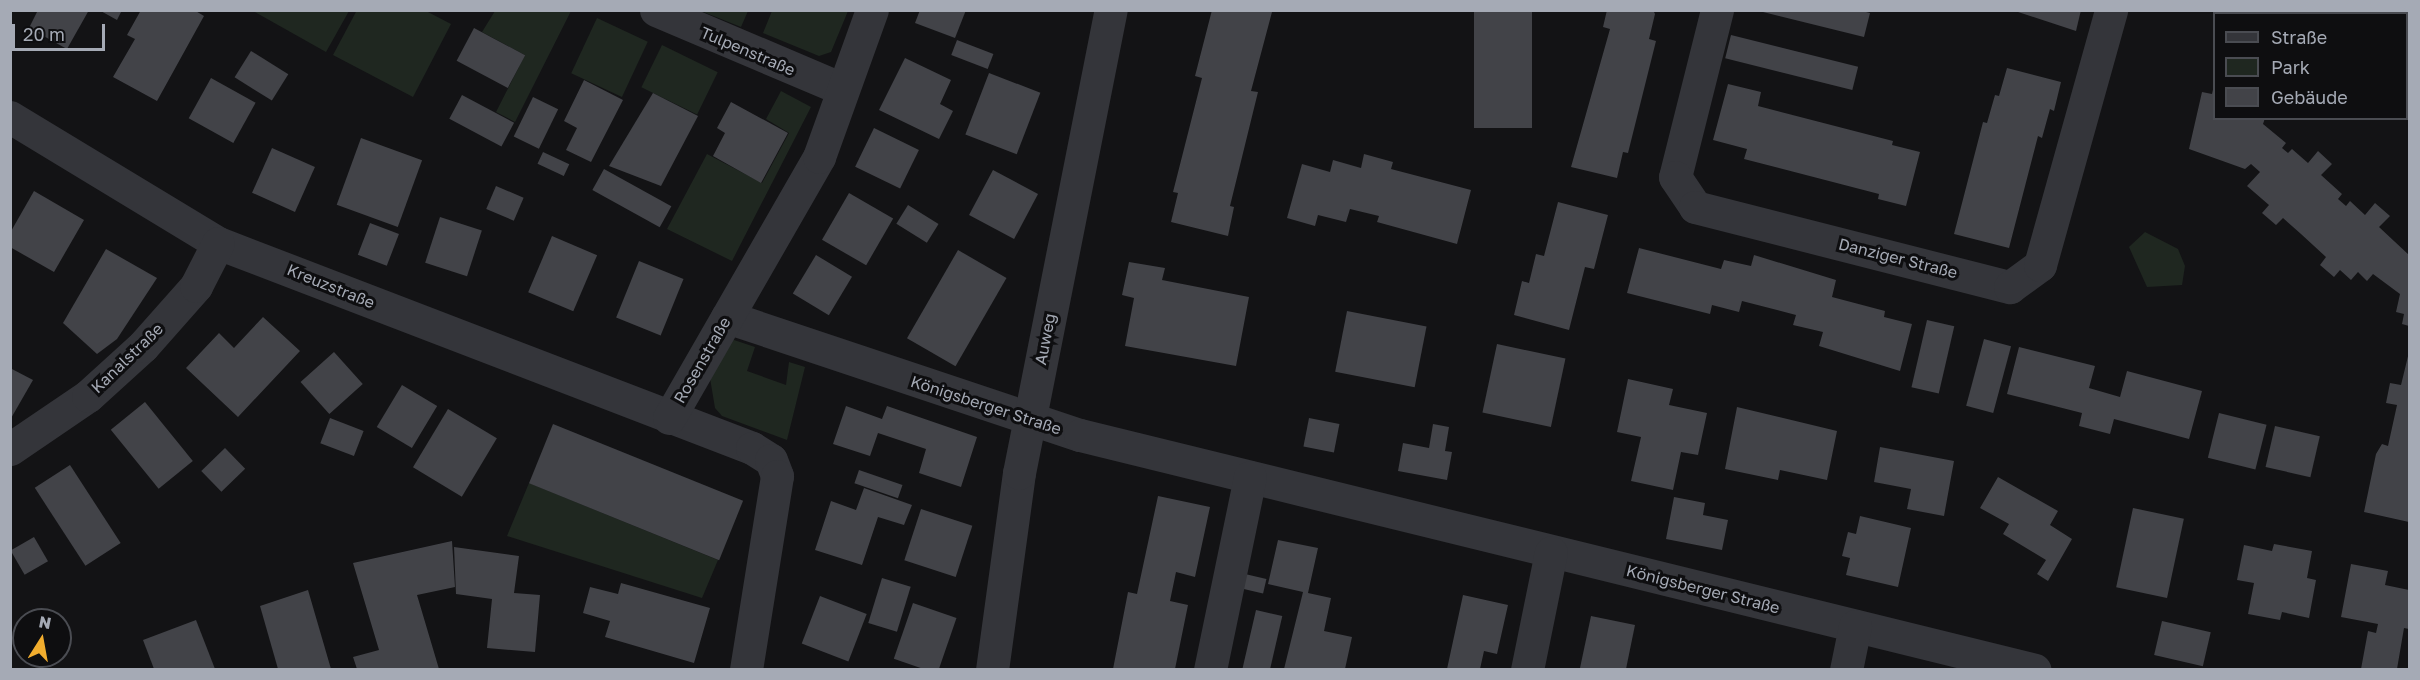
<!DOCTYPE html>
<meta charset="utf-8">
<style>
body{margin:0}
#map{position:relative;width:2420px;height:680px;overflow:hidden;background:#131315;font-family:"Golos Text",sans-serif}
div>[style]{position:absolute}
[style*='--x']{left:calc(var(--x)*1px);top:calc(var(--y)*1px);width:calc(var(--w)*1px);rotate:calc(var(--a)*1deg)}
.green>*{inset:0;background:#1f2720;transform-origin:0 0}
.building>*{inset:0;background:#424348;transform-origin:0 0}
.minor>*{height:33px;margin:-16.5px;padding:0 16.5px;transform-origin:16.5px;border-radius:16.5px;background:#34353a}
span{translate:-50% -50%;white-space:nowrap;text-align:center;line-height:1.15;-webkit-text-stroke:6px #0e0e10;paint-order:stroke}
.street-label{font-size:16px;color:#a5aab5}
.frame{position:absolute;inset:0;border:12px solid #a5aab5;pointer-events:none}
.legend{position:absolute;left:2213px;top:12px;width:195px;height:108px;box-sizing:border-box;background:#0e0e10;border:2px solid #4a4c52;margin:0;padding:8px 10px;list-style:none;font-size:18px;color:#a5aab5}
.legend li{display:flex;align-items:center;gap:12px;height:30px}
.legend b{width:30px;border:2px solid #4a4c52}
.north{position:absolute;left:12px;top:608px;width:60px;height:60px;box-sizing:border-box;background:#0e0e10;border:2px solid #4a4c52;border-radius:50%;rotate:11deg;font-size:16px;font-weight:700;line-height:24px;text-align:center;color:#a5aab5}
.north::after{content:'';display:block;margin:auto;width:21px;height:27px;background:#f1ad2e;clip-path:polygon(50% 0,100% 100%,50% 72%,0 100%)}
.scale{position:absolute;left:12px;top:24px;width:93px;height:27px;box-sizing:border-box;border:3px solid #a5aab5;border-top:0;padding-left:8px;font-size:18px;line-height:21px;white-space:nowrap;color:#a5aab5;-webkit-text-stroke:4px #0e0e10;paint-order:stroke}
</style>
<div id="map">
<div class="green">
<div style="clip-path:polygon(357px 10px,426px 11px,451px 24px,413px 97px,333px 55px)"></div>
<div style="clip-path:polygon(253px 11px,349px 11px,326px 52px)"></div>
<div style="clip-path:polygon(495px 11px,571px 11px,515px 122px,496px 112px,525px 55px,482px 32px)"></div>
<div style="clip-path:polygon(701px 11px,748px 10px,748px 11px,741px 27px)"></div>
<div style="clip-path:polygon(772px 11px,772px 10px,848px 11px,831px 52px,819px 56px,763px 33px)"></div>
<div style="left:597px;top:18px;width:56px;height:61px;rotate:25deg"></div>
<div style="left:662px;top:45px;width:62px;height:47px;rotate:26deg"></div>
<div style="clip-path:polygon(781px 91px,811px 107px,732px 261px,667px 229px,707px 154px,762px 183px,789px 133px,766px 119px)"></div>
<div style="clip-path:polygon(2145px 232px,2178px 249px,2185px 266px,2182px 285px,2147px 287px,2129px 247px)"></div>
<div style="clip-path:polygon(734px 340px,755px 347px,747px 371px,786px 385px,789px 362px,805px 367px,787px 440px,722px 416px,715px 408px,710px 378px,728px 341px)"></div>
<div style="clip-path:polygon(529px 483px,718px 560px,702px 598px,507px 536px)"></div>
</div>
<div class="building">
<div style="clip-path:polygon(38px 10px,89px 10px,67px 49px,29px 28px)"></div>
<div style="clip-path:polygon(99px 10px,122px 10px,117px 20px)"></div>
<div style="clip-path:polygon(141px 10px,194px 10px,204px 16px,157px 101px,113px 77px,135px 39px,127px 35px)"></div>
<div style="clip-path:polygon(920px 10px,966px 10px,955px 38px,915px 23px)"></div>
<div style="clip-path:polygon(1212px 10px,1272px 12px,1251px 91px,1258px 92px,1230px 206px,1234px 207px,1228px 236px,1171px 222px,1178px 193px,1173px 192px,1202px 78px,1195px 76px)"></div>
<div style="left:1474px;top:10px;width:58px;height:118px"></div>
<div style="clip-path:polygon(1607px 10px,1653px 10px,1655px 14px,1649px 39px,1656px 41px,1628px 153px,1623px 152px,1617px 178px,1571px 167px,1610px 29px,1603px 27px)"></div>
<div style="clip-path:polygon(1858px 10px,1870px 13px,1864px 37px,1759px 11px)"></div>
<div style="clip-path:polygon(2081px 10px,2076px 31px,2015px 11px,2015px 10px)"></div>
<div style="clip-path:polygon(2222px 10px,2276px 10px,2220px 14px)"></div>
<div style="left:474px;top:28px;width:58px;height:37px;rotate:28deg"></div>
<div style="left:1731px;top:35px;width:131px;height:24px;rotate:14deg"></div>
<div style="left:957px;top:40px;width:39px;height:16px;rotate:21deg"></div>
<div style="left:251px;top:51px;width:44px;height:31px;rotate:32deg"></div>
<div style="clip-path:polygon(905px 58px,951px 80px,940px 104px,953px 111px,939px 139px,879px 110px)"></div>
<div style="clip-path:polygon(2007px 68px,2061px 82px,2054px 111px,2050px 109px,2042px 138px,2038px 136px,2009px 248px,1954px 234px,1983px 122px,1987px 123px,1995px 95px,1999px 96px)"></div>
<div style="left:989px;top:73px;width:55px;height:66px;rotate:21deg"></div>
<div style="left:211px;top:78px;width:51px;height:46px;rotate:29deg"></div>
<div style="clip-path:polygon(584px 80px,623px 100px,591px 162px,566px 150px,577px 128px,564px 121px)"></div>
<div style="clip-path:polygon(1728px 84px,1761px 92px,1758px 106px,1893px 141px,1892px 145px,1920px 152px,1906px 206px,1878px 199px,1879px 194px,1744px 159px,1747px 149px,1713px 140px)"></div>
<div style="clip-path:polygon(2214px 85px,2214px 118px,2265px 118px,2263px 124px,2286px 143px,2282px 148px,2288px 153px,2292px 149px,2308px 163px,2318px 151px,2332px 164px,2321px 175px,2342px 194px,2338px 199px,2346px 206px,2350px 201px,2365px 215px,2375px 203px,2390px 216px,2379px 227px,2409px 255px,2409px 326px,2402px 324px,2404px 314px,2396px 312px,2400px 294px,2373px 274px,2367px 281px,2358px 272px,2351px 280px,2340px 270px,2334px 277px,2320px 265px,2326px 257px,2301px 234px,2283px 218px,2276px 225px,2262px 213px,2269px 205px,2247px 186px,2260px 172px,2251px 164px,2245px 169px,2189px 149px,2202px 92px,2212px 94px)"></div>
<div style="clip-path:polygon(653px 93px,698px 116px,661px 186px,609px 166px)"></div>
<div style="left:462px;top:95px;width:59px;height:27px;rotate:28deg"></div>
<div style="left:533px;top:97px;width:28px;height:44px;rotate:26deg"></div>
<div style="clip-path:polygon(731px 102px,788px 133px,761px 183px,713px 156px,725px 133px,717px 128px)"></div>
<div style="left:874px;top:128px;width:50px;height:43px;rotate:26deg"></div>
<div style="left:361px;top:138px;width:65px;height:71px;rotate:20deg"></div>
<div style="left:272px;top:148px;width:47px;height:49px;rotate:24deg"></div>
<div style="left:543px;top:152px;width:29px;height:13px;rotate:25deg"></div>
<div style="clip-path:polygon(1364px 154px,1393px 162px,1391px 169px,1471px 190px,1457px 244px,1377px 222px,1379px 216px,1350px 209px,1346px 222px,1318px 215px,1315px 226px,1287px 218px,1302px 164px,1330px 172px,1333px 160px,1361px 168px)"></div>
<div style="left:604px;top:169px;width:77px;height:24px;rotate:29deg"></div>
<div style="left:993px;top:170px;width:51px;height:51px;rotate:28deg"></div>
<div style="left:496px;top:186px;width:30px;height:25px;rotate:23deg"></div>
<div style="clip-path:polygon(34px 191px,84px 220px,54px 272px,10px 247px,10px 233px)"></div>
<div style="left:849px;top:193px;width:51px;height:54px;rotate:30deg"></div>
<div style="clip-path:polygon(1558px 202px,1608px 215px,1594px 269px,1585px 267px,1569px 330px,1514px 315px,1522px 281px,1529px 283px,1536px 254px,1544px 256px)"></div>
<div style="left:908px;top:205px;width:36px;height:22px;rotate:32deg"></div>
<div style="left:440px;top:217px;width:44px;height:48px;rotate:18deg"></div>
<div style="left:370px;top:223px;width:31px;height:34px;rotate:21deg"></div>
<div style="left:552px;top:236px;width:49px;height:61px;rotate:23deg"></div>
<div style="clip-path:polygon(1639px 248px,1721px 269px,1724px 260px,1751px 266px,1754px 255px,1836px 280px,1832px 297px,1885px 311px,1884px 317px,1912px 324px,1900px 371px,1819px 346px,1823px 332px,1793px 325px,1796px 315px,1742px 301px,1739px 312px,1712px 305px,1710px 314px,1627px 293px)"></div>
<div style="clip-path:polygon(106px 249px,157px 278px,117px 339px,97px 354px,63px 323px)"></div>
<div style="left:958px;top:250px;width:56px;height:102px;rotate:30deg"></div>
<div style="left:816px;top:255px;width:42px;height:45px;rotate:31deg"></div>
<div style="left:639px;top:261px;width:48px;height:61px;rotate:22deg"></div>
<div style="clip-path:polygon(1129px 262px,1165px 268px,1162px 280px,1249px 297px,1236px 366px,1125px 346px,1134px 298px,1122px 295px)"></div>
<div style="left:1347px;top:311px;width:81px;height:62px;rotate:11deg"></div>
<div style="clip-path:polygon(263px 317px,300px 351px,238px 417px,186px 368px,219px 333px,234px 348px)"></div>
<div style="left:1927px;top:320px;width:28px;height:69px;rotate:13deg"></div>
<div style="left:1984px;top:339px;width:28px;height:69px;rotate:15deg"></div>
<div style="left:1497px;top:344px;width:70px;height:70px;rotate:12deg"></div>
<div style="clip-path:polygon(2019px 347px,2095px 366px,2089px 388px,2120px 397px,2127px 371px,2202px 391px,2189px 439px,2114px 419px,2110px 434px,2079px 426px,2082px 413px,2007px 394px)"></div>
<div style="left:334px;top:352px;width:43px;height:45px;rotate:48deg"></div>
<div style="clip-path:polygon(2409px 352px,2409px 522px,2364px 512px,2376px 454px,2382px 444px,2388px 446px,2397px 405px,2386px 403px,2390px 383px,2401px 385px)"></div>
<div style="clip-path:polygon(10px 368px,33px 380px,10px 420px)"></div>
<div style="clip-path:polygon(1628px 379px,1673px 389px,1669px 405px,1707px 413px,1698px 455px,1681px 452px,1673px 490px,1631px 481px,1641px 437px,1617px 432px)"></div>
<div style="left:402px;top:385px;width:41px;height:49px;rotate:31deg"></div>
<div style="left:145px;top:402px;width:76px;height:44px;rotate:51deg"></div>
<div style="clip-path:polygon(846px 406px,882px 419px,887px 406px,977px 437px,961px 487px,919px 473px,926px 449px,878px 433px,870px 456px,833px 444px)"></div>
<div style="clip-path:polygon(1737px 407px,1837px 431px,1827px 480px,1780px 470px,1778px 480px,1725px 469px)"></div>
<div style="left:448px;top:409px;width:57px;height:68px;rotate:31deg"></div>
<div style="left:2219px;top:413px;width:49px;height:46px;rotate:14deg"></div>
<div style="left:330px;top:418px;width:36px;height:27px;rotate:21deg"></div>
<div style="left:1309px;top:418px;width:31px;height:29px;rotate:11deg"></div>
<div style="left:553px;top:424px;width:205px;height:64px;rotate:22deg"></div>
<div style="clip-path:polygon(1433px 424px,1449px 427px,1445px 451px,1452px 452px,1447px 480px,1398px 471px,1403px 443px,1429px 448px)"></div>
<div style="left:2275px;top:426px;width:46px;height:42px;rotate:13deg"></div>
<div style="clip-path:polygon(1880px 447px,1954px 461px,1944px 516px,1907px 509px,1911px 489px,1874px 482px)"></div>
<div style="left:225px;top:448px;width:29px;height:33px;rotate:46deg"></div>
<div style="left:70px;top:465px;width:93px;height:42px;rotate:57deg"></div>
<div style="left:859px;top:470px;width:46px;height:14px;rotate:19deg"></div>
<div style="clip-path:polygon(1998px 477px,2058px 511px,2050px 525px,2072px 539px,2048px 581px,2037px 574px,2046px 560px,2003px 534px,2009px 524px,1980px 508px)"></div>
<div style="clip-path:polygon(864px 488px,912px 505px,904px 525px,878px 517px,862px 565px,815px 550px,831px 501px,856px 510px)"></div>
<div style="clip-path:polygon(1158px 496px,1210px 507px,1195px 577px,1176px 572px,1170px 601px,1188px 605px,1175px 669px,1113px 669px,1128px 592px,1137px 594px)"></div>
<div style="clip-path:polygon(1674px 497px,1705px 503px,1703px 515px,1728px 520px,1722px 550px,1666px 539px)"></div>
<div style="left:2133px;top:508px;width:52px;height:81px;rotate:12deg"></div>
<div style="left:921px;top:509px;width:54px;height:54px;rotate:18deg"></div>
<div style="clip-path:polygon(1860px 516px,1911px 528px,1898px 587px,1846px 575px,1850px 558px,1842px 556px,1848px 532px,1856px 534px)"></div>
<div style="left:34px;top:537px;width:28px;height:27px;rotate:60deg"></div>
<div style="clip-path:polygon(1278px 540px,1318px 548px,1308px 593px,1331px 598px,1324px 631px,1352px 637px,1345px 669px,1284px 669px,1303px 592px,1268px 584px)"></div>
<div style="clip-path:polygon(452px 541px,455px 587px,417px 595px,439px 669px,357px 669px,353px 657px,379px 650px,353px 563px)"></div>
<div style="clip-path:polygon(2274px 544px,2312px 551px,2307px 578px,2316px 580px,2309px 618px,2282px 612px,2280px 620px,2248px 614px,2254px 583px,2237px 580px,2244px 545px,2272px 551px)"></div>
<div style="clip-path:polygon(454px 547px,519px 556px,514px 593px,540px 595px,535px 652px,487px 648px,492px 599px,456px 594px)"></div>
<div style="clip-path:polygon(2351px 564px,2388px 571px,2385px 585px,2409px 590px,2409px 629px,2404px 628px,2397px 669px,2361px 669px,2368px 631px,2376px 633px,2378px 624px,2341px 617px)"></div>
<div style="left:1245px;top:574px;width:22px;height:15px;rotate:13deg"></div>
<div style="left:882px;top:578px;width:30px;height:47px;rotate:17deg"></div>
<div style="clip-path:polygon(621px 583px,710px 608px,694px 663px,605px 637px,610px 621px,583px 613px,590px 587px,618px 594px)"></div>
<div style="clip-path:polygon(308px 590px,331px 669px,278px 669px,260px 606px)"></div>
<div style="clip-path:polygon(1463px 595px,1508px 605px,1497px 654px,1484px 651px,1480px 669px,1447px 669px)"></div>
<div style="left:820px;top:596px;width:50px;height:51px;rotate:21deg"></div>
<div style="left:913px;top:603px;width:46px;height:59px;rotate:19deg"></div>
<div style="left:1256px;top:610px;width:27px;height:60px;rotate:13deg"></div>
<div style="clip-path:polygon(1591px 616px,1635px 625px,1626px 669px,1580px 668px)"></div>
<div style="clip-path:polygon(196px 620px,215px 669px,154px 669px,143px 640px)"></div>
<div style="left:2162px;top:621px;width:50px;height:35px;rotate:13deg"></div>
</div>
<div class="minor">
<div style="--x:656;--y:10;--w:202;--a:23"></div>
<div style="--x:1717;--y:10;--w:172;--a:104.1"></div>
<div style="--x:1675;--y:177;--w:36;--a:56"></div>
<div style="--x:1695;--y:207;--w:325;--a:14.3"></div>
<div style="--x:2010;--y:287;--w:37;--a:-36"></div>
<div style="--x:2040;--y:265;--w:265;--a:-74.4"></div>
<div style="--x:10;--y:117;--w:243;--a:31.2"></div>
<div style="--x:218;--y:243;--w:572;--a:21"></div>
<div style="--x:752;--y:448;--w:22;--a:32"></div>
<div style="--x:771;--y:460;--w:17;--a:69"></div>
<div style="--x:777;--y:476;--w:196;--a:99.1"></div>
<div style="--x:727;--y:317;--w:372;--a:18.5"></div>
<div style="--x:1080;--y:435;--w:983;--a:13.82"></div>
<div style="--x:669;--y:418;--w:301;--a:-60.1"></div>
<div style="--x:819;--y:157;--w:156;--a:-70.2"></div>
<div style="--x:10;--y:449;--w:94;--a:-34.2"></div>
<div style="--x:88;--y:396;--w:74;--a:-42.3"></div>
<div style="--x:143;--y:346;--w:80;--a:-48.5"></div>
<div style="--x:196;--y:286;--w:48;--a:-62.9"></div>
<div style="--x:992;--y:670;--w:199;--a:-82.2"></div>
<div style="--x:1019;--y:473;--w:472;--a:-78.8"></div>
<div style="--x:1210;--y:670;--w:197;--a:-78.3"></div>
<div style="--x:1527;--y:670;--w:120;--a:-78.5"></div>
<div style="--x:1846;--y:670;--w:45;--a:-78.4"></div>
</div>
<div class="street-label">
<span style="left:748px;top:51px;rotate:23deg">Tulpenstraße</span>
<span style="left:1898px;top:258px;rotate:14deg">Danziger Straße</span>
<span style="left:331px;top:286px;rotate:22deg">Kreuzstraße</span>
<span style="left:1045px;top:339px;rotate:-79deg">Auweg</span>
<span style="left:127px;top:358px;rotate:-44deg">Kanalstraße</span>
<span style="left:702px;top:360px;rotate:-60deg">Rosenstraße</span>
<span style="left:986px;top:405px;rotate:18deg">Königsberger Straße</span>
<span style="left:1703px;top:589px;rotate:14deg">Königsberger Straße</span>
</div>
<div class="frame"></div>
<ul class="legend">
<li><b style="height:8px;background:#34353a"></b>Straße</li>
<li><b style="height:16px;background:#1f2720"></b>Park</li>
<li><b style="height:16px;background:#424348"></b>Gebäude</li>
</ul>
<div class="north">N</div>
<div class="scale">20 m</div>
</div>
